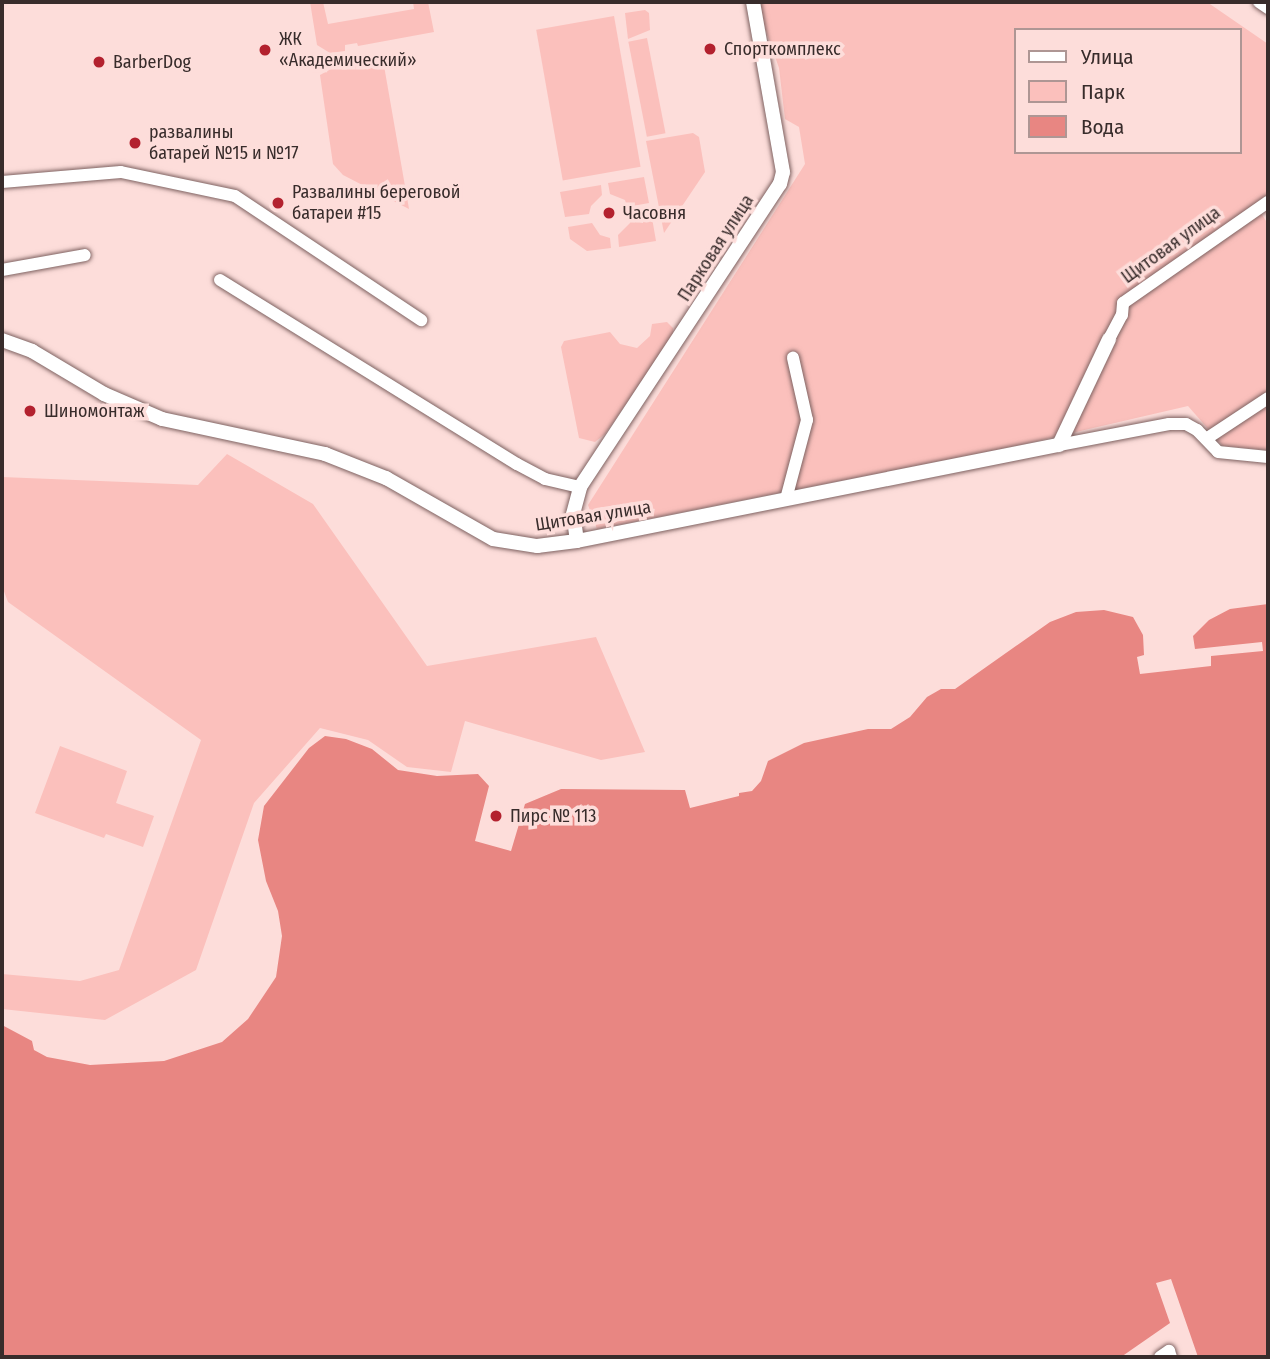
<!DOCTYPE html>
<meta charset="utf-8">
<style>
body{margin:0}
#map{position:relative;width:1270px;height:1359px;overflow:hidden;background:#fdddda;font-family:"Fira Sans Condensed",sans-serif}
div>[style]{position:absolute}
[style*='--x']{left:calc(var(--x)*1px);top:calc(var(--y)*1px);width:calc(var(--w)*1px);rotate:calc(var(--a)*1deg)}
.green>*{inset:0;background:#fbc0bc;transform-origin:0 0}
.water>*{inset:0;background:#e88682}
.roads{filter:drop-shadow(0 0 2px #7e6261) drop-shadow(0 0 2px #7e6261)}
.minor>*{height:12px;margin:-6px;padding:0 6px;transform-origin:6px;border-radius:6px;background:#fff}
.tertiary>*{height:14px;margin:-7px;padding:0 7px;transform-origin:7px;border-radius:7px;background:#fff}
.dots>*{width:19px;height:19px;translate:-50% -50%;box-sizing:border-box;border:4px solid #fdddda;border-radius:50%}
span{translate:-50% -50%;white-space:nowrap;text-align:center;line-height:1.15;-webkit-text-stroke:7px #fdddda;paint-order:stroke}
.poi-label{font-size:18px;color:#382c2b}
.left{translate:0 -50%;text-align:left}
.street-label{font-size:18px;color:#382c2b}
.frame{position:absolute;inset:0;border:4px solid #382c2b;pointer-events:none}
.legend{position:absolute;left:1014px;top:28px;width:228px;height:126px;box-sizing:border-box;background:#fdddda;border:2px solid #ae9694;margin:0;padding:9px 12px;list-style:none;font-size:21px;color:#382c2b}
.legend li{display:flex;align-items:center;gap:14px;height:35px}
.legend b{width:35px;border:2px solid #ae9694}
</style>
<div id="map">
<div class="green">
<div style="clip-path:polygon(310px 2px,323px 2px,328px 24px,414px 9px,413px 2px,428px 2px,434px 32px,358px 46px,357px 43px,345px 45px,345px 51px,330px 53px,317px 45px)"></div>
<div style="clip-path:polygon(evenodd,756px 2px,1207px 2px,1268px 44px,1268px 195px,1255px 204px,1268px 224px,1268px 450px,1223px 446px,1188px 406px,1020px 445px,597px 529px,588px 505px,805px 164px,799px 127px,785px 119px,779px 68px,756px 2px,1016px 30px,1240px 30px,1240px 152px,1016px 152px,1016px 30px)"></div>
<div style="clip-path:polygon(645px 10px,649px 13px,650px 30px,628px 39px,625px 13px)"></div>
<div style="left:614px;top:16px;width:153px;height:79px;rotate:80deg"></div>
<div style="left:647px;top:38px;width:97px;height:19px;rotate:79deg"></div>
<div style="clip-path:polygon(383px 60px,409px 209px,343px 175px,333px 164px,320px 75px,333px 68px)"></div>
<div style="clip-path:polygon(693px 133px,699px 137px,705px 172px,664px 233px,646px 141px)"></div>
<div style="clip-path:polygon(644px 177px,649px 203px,627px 207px,625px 200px,610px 194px,608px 183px)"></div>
<div style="clip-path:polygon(601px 185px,602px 195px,591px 206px,589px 214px,565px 217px,560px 192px)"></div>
<div style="clip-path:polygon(651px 212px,656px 241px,619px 247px,618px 235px,630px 223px,631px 215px)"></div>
<div style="clip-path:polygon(592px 223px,600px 235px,610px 238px,611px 248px,587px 251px,570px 239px,568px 227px)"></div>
<div style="clip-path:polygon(667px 322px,673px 328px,673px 337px,605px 434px,595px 442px,579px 438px,561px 347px,564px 341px,610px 332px,620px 344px,637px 348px,650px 336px,652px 324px)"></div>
<div style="clip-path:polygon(227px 454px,313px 504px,427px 666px,596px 637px,645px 752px,601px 760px,465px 721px,451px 772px,407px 767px,368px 740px,320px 728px,254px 803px,196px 970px,105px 1020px,2px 1009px,2px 974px,80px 981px,119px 970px,201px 740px,8px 602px,2px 586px,2px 477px,198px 485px)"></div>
<div style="clip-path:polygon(60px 746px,127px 771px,116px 803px,154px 816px,143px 847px,106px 834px,104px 838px,35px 813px)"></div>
</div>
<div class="water">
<div style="clip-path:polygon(1268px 604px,1268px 1357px,1198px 1357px,1171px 1279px,1156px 1283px,1170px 1323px,1121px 1357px,2px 1357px,2px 1025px,32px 1041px,34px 1050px,47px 1057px,90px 1065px,164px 1061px,222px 1042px,248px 1019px,276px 977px,282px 936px,278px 911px,266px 881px,258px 840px,264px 806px,309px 748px,325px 736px,346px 739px,372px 749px,398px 770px,437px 776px,478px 774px,489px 786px,475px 841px,511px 851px,525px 804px,561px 789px,685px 790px,690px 808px,739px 796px,739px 793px,752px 791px,761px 781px,768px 761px,804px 743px,868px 729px,891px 729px,910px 717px,927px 697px,941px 689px,955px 689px,1050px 622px,1076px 612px,1104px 610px,1133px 617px,1143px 635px,1144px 655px,1137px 657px,1140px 674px,1211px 666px,1211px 656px,1263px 651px,1262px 642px,1195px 649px,1193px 636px,1209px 620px,1230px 609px)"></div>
</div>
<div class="roads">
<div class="minor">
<div style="--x:1259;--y:2;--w:11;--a:34"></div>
<div style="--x:2;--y:182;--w:119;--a:-4.8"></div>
<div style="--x:121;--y:172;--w:116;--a:11.9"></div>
<div style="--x:235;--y:196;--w:224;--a:33.7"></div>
<div style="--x:2;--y:270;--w:84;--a:-10.2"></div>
<div style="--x:220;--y:280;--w:349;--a:31.8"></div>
<div style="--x:517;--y:464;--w:32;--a:28"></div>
<div style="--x:545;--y:479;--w:36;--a:13"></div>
<div style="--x:1109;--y:339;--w:27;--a:-62"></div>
<div style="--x:1122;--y:315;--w:12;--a:-85"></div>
<div style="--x:1123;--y:303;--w:177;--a:-34.9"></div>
<div style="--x:1206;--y:439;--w:74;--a:-33.5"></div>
<div style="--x:1059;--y:445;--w:112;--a:-10.8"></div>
<div style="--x:1169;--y:424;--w:17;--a:0"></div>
<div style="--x:1186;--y:424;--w:13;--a:29"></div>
<div style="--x:1197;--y:430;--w:30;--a:46"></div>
<div style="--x:1218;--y:452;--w:50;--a:5.7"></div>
<div style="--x:786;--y:499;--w:82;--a:-75.1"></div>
<div style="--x:807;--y:420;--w:64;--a:-102.7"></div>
<div style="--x:1160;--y:1357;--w:11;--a:-34"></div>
<div style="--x:1169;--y:1351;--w:6;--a:72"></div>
</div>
<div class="tertiary">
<div style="--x:2;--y:340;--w:32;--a:20"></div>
<div style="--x:32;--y:351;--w:84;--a:30.8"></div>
<div style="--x:104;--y:394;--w:63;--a:23.3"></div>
<div style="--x:162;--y:419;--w:167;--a:12.1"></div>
<div style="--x:325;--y:454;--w:66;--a:21.5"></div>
<div style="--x:386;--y:478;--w:123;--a:29.7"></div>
<div style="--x:493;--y:539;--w:45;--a:9"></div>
<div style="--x:537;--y:546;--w:40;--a:-7.1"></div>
<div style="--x:577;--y:541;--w:491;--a:-11.3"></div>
<div style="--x:1059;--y:445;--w:117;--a:-64.7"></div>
<div style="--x:577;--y:541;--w:27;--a:-98"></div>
<div style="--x:573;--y:514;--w:28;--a:-75"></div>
<div style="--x:580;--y:487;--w:363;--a:-56.6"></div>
<div style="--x:780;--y:184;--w:12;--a:-76"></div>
<div style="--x:783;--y:172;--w:173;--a:-100"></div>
</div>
</div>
<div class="dots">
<div style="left:710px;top:49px;background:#b3212e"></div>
<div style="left:265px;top:50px;background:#b3212e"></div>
<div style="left:99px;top:62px;background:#b3212e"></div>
<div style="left:135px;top:143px;background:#b3212e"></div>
<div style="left:278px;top:203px;background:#b3212e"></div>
<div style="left:609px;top:213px;background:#b3212e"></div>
<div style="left:30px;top:411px;background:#b3212e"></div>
<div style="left:496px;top:816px;background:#b3212e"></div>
</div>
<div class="poi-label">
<span class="left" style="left:279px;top:50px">ЖК<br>«Академический»</span>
<span class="left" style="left:724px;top:49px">Спорткомплекс</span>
<span class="left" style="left:113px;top:62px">BarberDog</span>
<span class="left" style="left:149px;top:143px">развалины<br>батарей №15 и №17</span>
<span class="left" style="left:292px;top:203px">Развалины береговой<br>батареи #15</span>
<span class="left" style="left:623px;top:213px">Часовня</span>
<span class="left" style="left:44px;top:411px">Шиномонтаж</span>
<span class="left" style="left:510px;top:816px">Пирс № 113</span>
</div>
<div class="street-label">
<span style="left:1171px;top:245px;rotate:-36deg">Щитовая улица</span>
<span style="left:716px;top:248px;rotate:-57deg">Парковая улица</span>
<span style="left:593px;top:516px;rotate:-9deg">Щитовая улица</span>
</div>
<div class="frame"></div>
<ul class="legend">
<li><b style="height:9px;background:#fff"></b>Улица</li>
<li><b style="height:19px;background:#fbc0bc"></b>Парк</li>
<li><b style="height:19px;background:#e88682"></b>Вода</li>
</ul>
</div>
